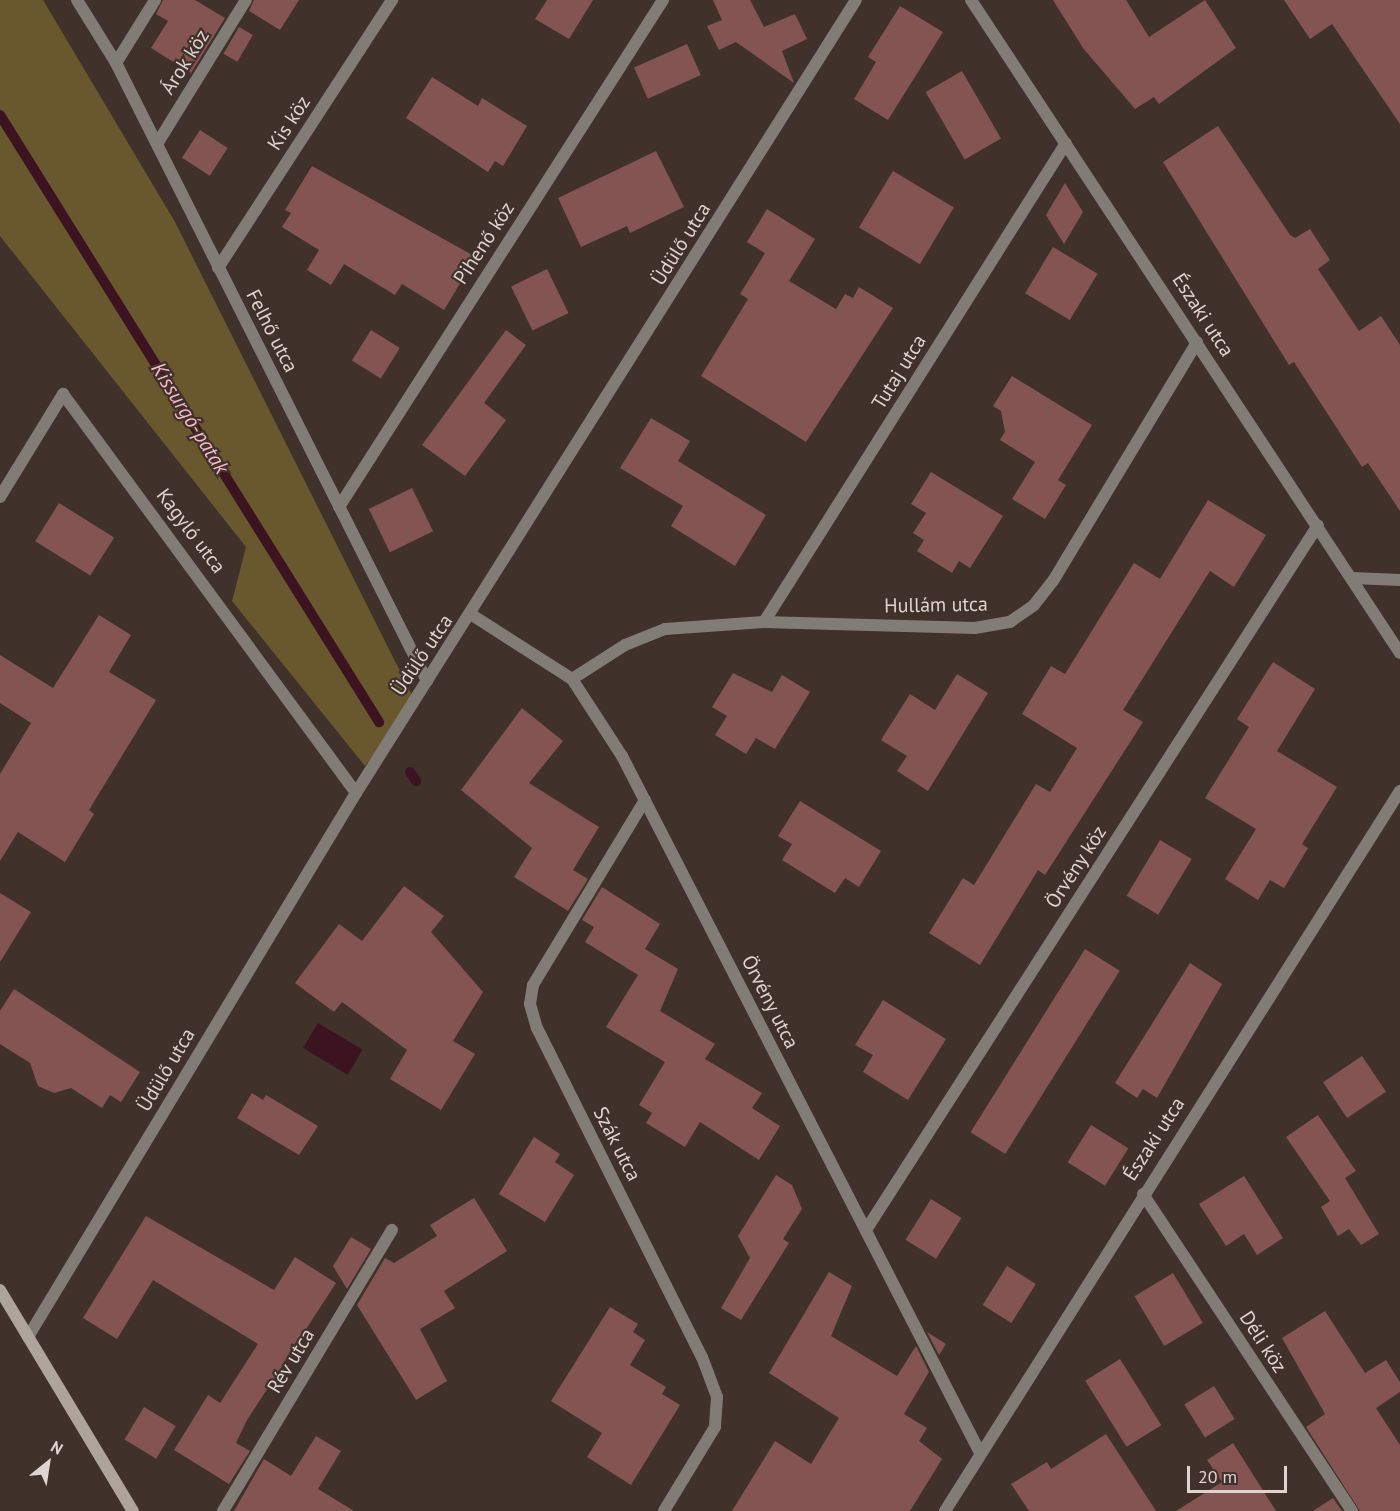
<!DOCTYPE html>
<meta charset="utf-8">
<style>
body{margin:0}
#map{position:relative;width:1400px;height:1511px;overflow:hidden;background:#40312b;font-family:"PT Sans",sans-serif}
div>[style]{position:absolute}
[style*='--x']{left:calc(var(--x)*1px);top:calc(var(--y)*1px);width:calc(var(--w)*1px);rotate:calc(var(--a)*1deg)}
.green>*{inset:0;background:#69572e}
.water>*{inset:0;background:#3b1321;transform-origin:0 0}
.stream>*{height:10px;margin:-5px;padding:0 5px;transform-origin:5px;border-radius:5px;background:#3b1321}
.building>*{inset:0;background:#845453;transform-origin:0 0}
.street>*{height:12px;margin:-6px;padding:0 6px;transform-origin:6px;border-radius:6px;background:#827c77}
.secondary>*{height:12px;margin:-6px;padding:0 6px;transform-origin:6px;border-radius:6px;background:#aea49b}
span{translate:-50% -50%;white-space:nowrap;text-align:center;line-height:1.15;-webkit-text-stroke:4.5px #40312b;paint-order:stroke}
.street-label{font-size:20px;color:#ded4d0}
.water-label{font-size:21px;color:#f7b8ca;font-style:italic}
.north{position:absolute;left:18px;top:1433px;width:60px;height:60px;-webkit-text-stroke:4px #40312b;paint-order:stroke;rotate:30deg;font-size:16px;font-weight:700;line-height:24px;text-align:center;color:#ded4d0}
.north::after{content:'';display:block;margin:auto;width:21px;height:27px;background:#ded4d0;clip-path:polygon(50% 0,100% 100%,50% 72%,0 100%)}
.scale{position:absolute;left:1187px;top:1466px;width:100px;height:27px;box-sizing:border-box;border:3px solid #ded4d0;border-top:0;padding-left:8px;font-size:18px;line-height:21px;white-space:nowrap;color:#ded4d0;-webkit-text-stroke:4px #40312b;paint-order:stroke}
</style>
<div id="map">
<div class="green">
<div style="clip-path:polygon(0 0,43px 0,175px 222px,414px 699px,365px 766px,232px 601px,246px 547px,0 236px)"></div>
</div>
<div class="water">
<div style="left:318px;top:1023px;width:52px;height:29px;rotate:31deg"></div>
</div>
<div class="stream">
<div style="--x:0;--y:115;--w:716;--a:58.02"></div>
<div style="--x:410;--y:772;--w:11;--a:56"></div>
</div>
<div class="building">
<div style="clip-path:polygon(163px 0,195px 0,225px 18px,191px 73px,151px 48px,168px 21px,156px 14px)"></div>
<div style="clip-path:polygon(254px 0,299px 0,280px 30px,249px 11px)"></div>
<div style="clip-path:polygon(547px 0,593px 0,569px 39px,535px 19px)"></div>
<div style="clip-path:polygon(713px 0,750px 0,764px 27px,795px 14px,807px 39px,782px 51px,794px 83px,736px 42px,719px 50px,707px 26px,722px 20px)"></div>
<div style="clip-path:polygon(1053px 0,1126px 0,1149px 37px,1205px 0,1236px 48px,1159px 104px,1154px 97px,1135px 109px,1083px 48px)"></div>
<div style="clip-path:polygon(1284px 0,1400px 0,1400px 124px,1332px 24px,1310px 39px)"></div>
<div style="clip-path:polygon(900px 6px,943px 32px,888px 120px,854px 99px,876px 62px,868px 57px)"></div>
<div style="left:239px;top:27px;width:16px;height:31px;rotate:30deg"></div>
<div style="left:687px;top:44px;width:34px;height:58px;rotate:66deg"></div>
<div style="left:962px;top:71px;width:78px;height:42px;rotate:60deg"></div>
<div style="clip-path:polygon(432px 77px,478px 106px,482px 98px,527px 126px,503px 166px,495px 161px,488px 172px,406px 118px)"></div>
<div style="clip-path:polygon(1218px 126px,1290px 235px,1295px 238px,1310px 229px,1330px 260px,1318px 269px,1359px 331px,1381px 316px,1400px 345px,1400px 511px,1368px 463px,1362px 467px,1294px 362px,1289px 365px,1163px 162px)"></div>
<div style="left:200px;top:130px;width:33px;height:33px;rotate:33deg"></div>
<div style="clip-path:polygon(656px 151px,684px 207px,630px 233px,627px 226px,581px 247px,558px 198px)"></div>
<div style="clip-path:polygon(312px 166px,476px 257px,444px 310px,402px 284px,395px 295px,344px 264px,331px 285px,307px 270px,319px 250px,282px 227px,291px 213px,285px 210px)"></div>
<div style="left:893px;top:171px;width:71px;height:66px;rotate:31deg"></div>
<div style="clip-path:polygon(1065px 183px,1083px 212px,1064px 244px,1046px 215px)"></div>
<div style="clip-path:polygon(767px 209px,815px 239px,789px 281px,836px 309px,845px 294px,853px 298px,859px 287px,893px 308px,806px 442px,701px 376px,748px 299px,740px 294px,765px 253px,747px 242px)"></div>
<div style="left:1053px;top:247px;width:52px;height:54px;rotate:31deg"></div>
<div style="left:547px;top:269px;width:49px;height:40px;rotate:64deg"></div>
<div style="left:371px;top:330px;width:34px;height:36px;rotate:32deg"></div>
<div style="clip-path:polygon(506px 330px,526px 345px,484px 403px,506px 420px,465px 476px,422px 445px)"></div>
<div style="clip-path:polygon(1012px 376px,1092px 425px,1058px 480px,1066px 485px,1045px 519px,1012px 499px,1035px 462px,1000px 440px,1005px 432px,1001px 411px,993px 406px)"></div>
<div style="clip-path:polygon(651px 418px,690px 441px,678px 461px,766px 515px,735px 566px,671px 526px,683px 506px,620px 468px)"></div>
<div style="clip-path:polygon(931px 472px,1003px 516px,970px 568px,959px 561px,952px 573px,917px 551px,924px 540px,913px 533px,926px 513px,911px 504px)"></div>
<div style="left:412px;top:488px;width:48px;height:48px;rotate:64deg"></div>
<div style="clip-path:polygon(1208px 500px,1266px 535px,1234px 587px,1210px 571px,1123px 710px,1143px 722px,1045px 875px,1038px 870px,980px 965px,929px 933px,963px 878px,974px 885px,1036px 784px,1050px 792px,1077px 748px,1022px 714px,1051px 666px,1065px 674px,1134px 563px,1160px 579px)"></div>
<div style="left:59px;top:503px;width:65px;height:45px;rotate:32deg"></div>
<div style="clip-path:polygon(99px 615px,131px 635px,109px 672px,156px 700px,89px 810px,94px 814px,65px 862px,18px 832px,0 861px,0 774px,31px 723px,0 703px,0 655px,53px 688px)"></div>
<div style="clip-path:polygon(1273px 662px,1315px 689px,1277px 751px,1337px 787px,1302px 844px,1308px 848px,1284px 888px,1270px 880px,1258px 900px,1225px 879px,1256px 829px,1205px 798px,1249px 727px,1237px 719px)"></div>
<div style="clip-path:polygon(733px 673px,772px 692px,782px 675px,810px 692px,775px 749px,756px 738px,746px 754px,715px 735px,727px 716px,712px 707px)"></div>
<div style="clip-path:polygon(957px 674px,988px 693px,928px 791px,897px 771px,907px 756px,881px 740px,910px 694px,935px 710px)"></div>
<div style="clip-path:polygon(522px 708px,563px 741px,529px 783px,599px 827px,573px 870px,588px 879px,568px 911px,514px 877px,532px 848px,461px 790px)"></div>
<div style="clip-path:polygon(800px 801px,881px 851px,859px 887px,845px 878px,835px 893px,782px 860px,792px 844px,778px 836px)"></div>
<div style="left:1160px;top:840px;width:37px;height:65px;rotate:31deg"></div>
<div style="clip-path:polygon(404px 886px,444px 916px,431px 932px,483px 992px,453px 1041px,475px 1054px,441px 1110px,390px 1079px,407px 1050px,342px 1002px,334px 1012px,295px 983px,339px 924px,362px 941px)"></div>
<div style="clip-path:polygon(602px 887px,660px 924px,645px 949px,678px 969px,660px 1011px,715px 1044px,705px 1059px,762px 1093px,752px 1108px,780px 1126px,759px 1160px,700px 1122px,685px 1147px,646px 1123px,652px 1113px,639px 1105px,665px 1062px,606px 1027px,638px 975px,585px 942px,594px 927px,582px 920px)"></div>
<div style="clip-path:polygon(0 893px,31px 912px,0 962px)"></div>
<div style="left:1085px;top:949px;width:41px;height:216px;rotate:32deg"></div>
<div style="clip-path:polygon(1190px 963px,1222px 984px,1157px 1098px,1143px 1089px,1137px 1098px,1115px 1083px)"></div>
<div style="clip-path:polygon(14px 989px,140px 1072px,121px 1102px,110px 1095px,102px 1108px,71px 1088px,54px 1093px,38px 1086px,30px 1063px,0 1044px,0 1011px)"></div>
<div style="clip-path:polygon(883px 1000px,946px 1039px,908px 1100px,863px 1072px,873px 1055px,855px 1045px)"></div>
<div style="left:1362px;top:1056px;width:43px;height:47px;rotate:56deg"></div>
<div style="clip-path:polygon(252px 1093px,263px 1100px,266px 1095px,318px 1126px,299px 1155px,237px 1118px)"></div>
<div style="clip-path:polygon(1318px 1115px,1356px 1171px,1345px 1178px,1379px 1234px,1361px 1245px,1349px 1229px,1338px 1236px,1321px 1207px,1330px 1201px,1286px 1137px)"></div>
<div style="left:1091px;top:1125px;width:44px;height:44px;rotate:32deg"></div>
<div style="clip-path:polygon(534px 1137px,560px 1154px,555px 1162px,574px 1175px,545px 1222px,499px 1194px)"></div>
<div style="clip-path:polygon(776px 1175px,792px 1185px,802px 1209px,783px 1239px,789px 1243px,741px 1320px,721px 1308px,750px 1258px,738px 1236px)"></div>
<div style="clip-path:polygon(1244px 1176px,1283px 1238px,1257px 1255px,1244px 1234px,1226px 1246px,1199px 1204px)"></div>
<div style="clip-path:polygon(474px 1198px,507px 1251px,444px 1291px,455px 1308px,420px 1329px,447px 1381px,416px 1400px,357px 1305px,385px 1258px,394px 1263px,437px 1236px,430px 1225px)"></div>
<div style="left:931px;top:1199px;width:36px;height:48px;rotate:32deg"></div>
<div style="clip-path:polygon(146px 1216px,274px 1290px,295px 1257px,336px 1283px,247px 1420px,236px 1443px,250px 1451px,229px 1484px,174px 1450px,208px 1395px,220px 1403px,258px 1344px,153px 1280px,117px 1339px,83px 1318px)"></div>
<div style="clip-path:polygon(351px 1237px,371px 1249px,347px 1289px,333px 1266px)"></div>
<div style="left:1007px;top:1266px;width:34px;height:46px;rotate:32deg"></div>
<div style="clip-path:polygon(829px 1272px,852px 1286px,831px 1336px,897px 1376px,916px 1346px,929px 1372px,904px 1414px,927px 1428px,919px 1441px,942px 1459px,910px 1511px,732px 1511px,775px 1441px,811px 1464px,839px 1418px,769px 1373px)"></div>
<div style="left:1173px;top:1273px;width:58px;height:45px;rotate:59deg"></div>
<div style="clip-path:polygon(610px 1307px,638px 1324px,633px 1332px,645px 1340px,630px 1365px,666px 1387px,662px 1394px,680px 1405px,631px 1485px,587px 1457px,602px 1433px,551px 1401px)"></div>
<div style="clip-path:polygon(1325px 1311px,1365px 1373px,1386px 1360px,1400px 1382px,1400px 1392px,1376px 1408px,1400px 1445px,1400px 1511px,1360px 1511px,1306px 1427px,1325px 1414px,1282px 1338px)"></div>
<div style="clip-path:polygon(927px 1332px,946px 1344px,939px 1355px)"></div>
<div style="left:1120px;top:1359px;width:78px;height:41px;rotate:58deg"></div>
<div style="left:1214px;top:1386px;width:39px;height:35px;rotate:58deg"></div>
<div style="left:144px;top:1407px;width:37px;height:38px;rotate:31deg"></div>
<div style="clip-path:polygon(1106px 1434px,1156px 1511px,1029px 1511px,1011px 1484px,1047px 1462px,1051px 1469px)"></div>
<div style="clip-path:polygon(316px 1436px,341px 1451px,318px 1489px,354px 1511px,234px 1511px,264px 1459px,291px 1476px)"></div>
<div style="clip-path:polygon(1233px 1443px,1276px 1511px,1176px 1511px,1222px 1482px,1207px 1460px)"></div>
<div style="clip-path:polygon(1333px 1498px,1342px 1511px,1313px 1511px)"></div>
</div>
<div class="street">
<div style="--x:77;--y:0;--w:74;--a:58.2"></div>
<div style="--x:116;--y:63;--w:692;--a:63.29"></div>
<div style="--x:971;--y:0;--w:781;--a:56.7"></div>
<div style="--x:116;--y:63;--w:74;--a:-58.2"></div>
<div style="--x:157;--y:144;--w:169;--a:-58.3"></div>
<div style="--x:218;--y:268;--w:320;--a:-57"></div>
<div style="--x:0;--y:497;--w:121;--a:-58.5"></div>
<div style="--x:63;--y:394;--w:495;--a:53.7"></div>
<div style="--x:339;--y:507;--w:602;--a:-57.42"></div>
<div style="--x:1353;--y:578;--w:47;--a:2.4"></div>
<div style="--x:472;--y:615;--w:119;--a:32.6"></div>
<div style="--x:572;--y:679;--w:92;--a:57"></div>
<div style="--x:622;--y:756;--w:784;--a:62.81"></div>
<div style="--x:764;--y:622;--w:566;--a:-57.77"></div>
<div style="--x:572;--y:679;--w:63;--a:-32.7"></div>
<div style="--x:625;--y:645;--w:43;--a:-21.8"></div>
<div style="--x:665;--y:629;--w:99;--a:-4"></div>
<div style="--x:764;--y:622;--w:211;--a:1.6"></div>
<div style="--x:975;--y:628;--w:36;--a:-10"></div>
<div style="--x:1010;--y:622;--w:29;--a:-35"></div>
<div style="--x:1034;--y:605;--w:31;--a:-52"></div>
<div style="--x:1053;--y:581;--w:279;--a:-58.9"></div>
<div style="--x:645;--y:800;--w:216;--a:121.2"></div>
<div style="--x:533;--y:985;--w:19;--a:99"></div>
<div style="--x:530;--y:1004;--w:25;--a:74"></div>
<div style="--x:537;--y:1028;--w:368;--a:63.4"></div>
<div style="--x:702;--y:1357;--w:43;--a:69.4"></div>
<div style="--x:717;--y:1397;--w:30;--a:94"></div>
<div style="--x:715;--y:1427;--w:98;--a:121.3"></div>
<div style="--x:1143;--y:1194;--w:380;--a:56.6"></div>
<div style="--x:866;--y:1230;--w:837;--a:-57.33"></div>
<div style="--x:28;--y:1337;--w:635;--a:-58.91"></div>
<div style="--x:356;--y:793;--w:937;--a:-57.77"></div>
<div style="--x:223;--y:1511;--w:328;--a:-59"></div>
<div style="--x:945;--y:1511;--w:852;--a:-57.71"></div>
</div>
<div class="secondary">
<div style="--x:0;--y:1290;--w:258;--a:59"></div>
</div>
<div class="street-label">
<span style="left:185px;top:62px;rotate:-58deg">Árok köz</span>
<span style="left:289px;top:123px;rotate:-57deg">Kis köz</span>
<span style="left:484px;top:243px;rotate:-57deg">Pihenő köz</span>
<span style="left:681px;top:244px;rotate:-58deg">Üdülő utca</span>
<span style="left:1203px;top:315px;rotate:57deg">Északi utca</span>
<span style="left:272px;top:331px;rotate:63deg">Felhő utca</span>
<span style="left:899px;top:372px;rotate:-58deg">Tutaj utca</span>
<span style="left:191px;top:531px;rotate:53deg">Kagyló utca</span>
<span style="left:936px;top:605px;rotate:-1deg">Hullám utca</span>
<span style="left:422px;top:655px;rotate:-56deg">Üdülő utca</span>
<span style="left:1076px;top:867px;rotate:-57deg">Örvény köz</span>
<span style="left:770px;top:1002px;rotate:63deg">Örvény utca</span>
<span style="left:166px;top:1070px;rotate:-59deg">Üdülő utca</span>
<span style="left:1154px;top:1139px;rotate:-57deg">Északi utca</span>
<span style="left:617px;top:1144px;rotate:63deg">Szák utca</span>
<span style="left:1263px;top:1342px;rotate:57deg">Déli köz</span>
<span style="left:291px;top:1361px;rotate:-59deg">Rév utca</span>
</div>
<div class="water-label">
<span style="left:190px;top:418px;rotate:58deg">Kissurgó-patak</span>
</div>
<div class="north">N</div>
<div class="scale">20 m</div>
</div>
